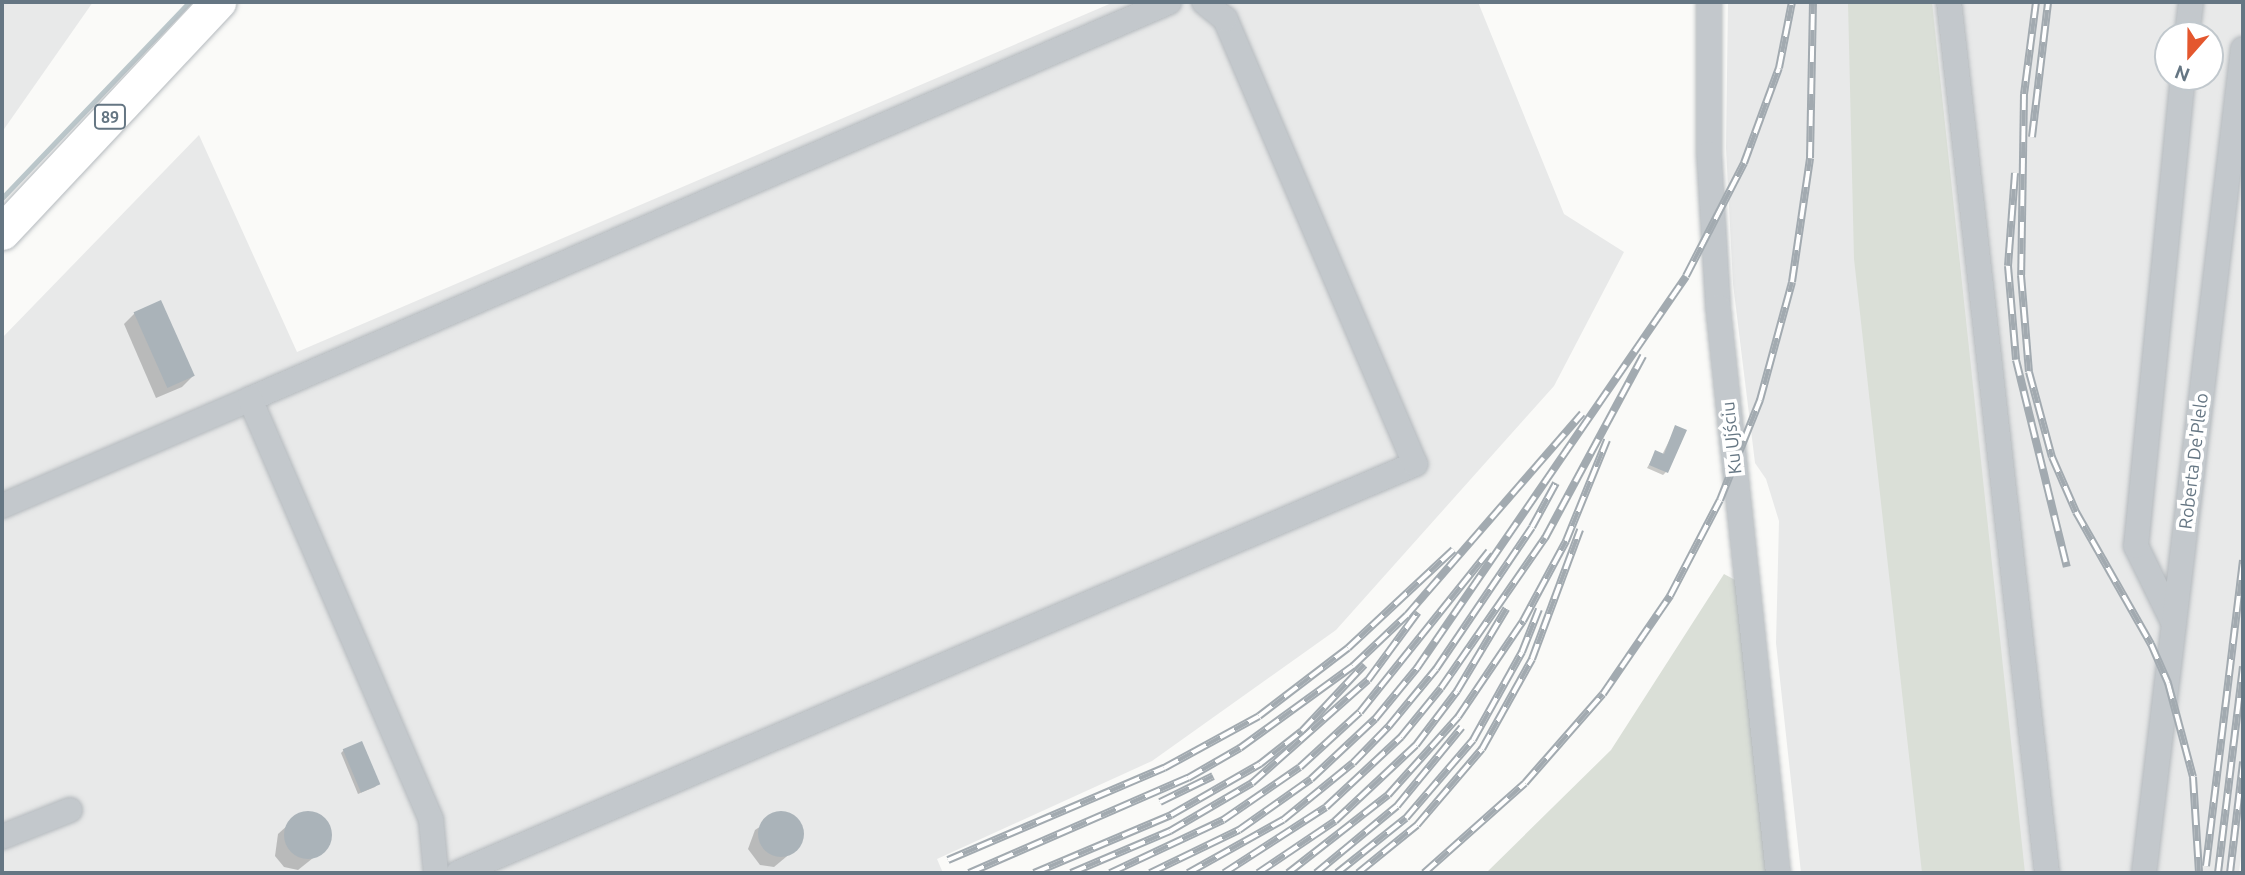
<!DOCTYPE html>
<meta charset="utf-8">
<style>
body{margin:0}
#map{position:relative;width:2245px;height:875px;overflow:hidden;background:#fafaf8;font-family:Ubuntu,sans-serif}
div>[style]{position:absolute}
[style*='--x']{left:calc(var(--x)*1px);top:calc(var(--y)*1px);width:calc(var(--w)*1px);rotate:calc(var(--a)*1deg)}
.built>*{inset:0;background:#e8e9e9}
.green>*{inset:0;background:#dadfd7}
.shadow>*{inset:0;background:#0003}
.stream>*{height:5px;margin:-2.5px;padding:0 2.5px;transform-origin:2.5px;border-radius:2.5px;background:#bbc7cb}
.building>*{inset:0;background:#aab3b9;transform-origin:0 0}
.round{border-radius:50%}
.roads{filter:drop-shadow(0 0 2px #b4b9bd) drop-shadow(0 0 2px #b4b9bd)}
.minor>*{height:24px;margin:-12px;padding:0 12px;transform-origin:12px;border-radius:12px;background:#c3c8cc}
.highway>*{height:35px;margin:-17.5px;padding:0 17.5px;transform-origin:17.5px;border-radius:17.5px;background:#fff}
.rail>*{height:8px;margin-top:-4px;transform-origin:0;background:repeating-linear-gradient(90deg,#fff 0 16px,#a2aab0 0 32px);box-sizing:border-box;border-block:2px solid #a2aab0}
span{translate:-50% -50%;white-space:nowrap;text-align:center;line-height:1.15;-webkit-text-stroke:7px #fff;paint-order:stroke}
.shield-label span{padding:2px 5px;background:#fff;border:2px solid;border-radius:5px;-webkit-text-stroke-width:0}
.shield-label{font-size:16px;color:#657683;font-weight:700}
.street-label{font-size:18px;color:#657683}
.frame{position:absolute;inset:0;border:4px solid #657683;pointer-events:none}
.north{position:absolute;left:2154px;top:21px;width:70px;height:70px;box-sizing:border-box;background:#fff;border:2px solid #c1c8cd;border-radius:50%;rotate:201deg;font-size:19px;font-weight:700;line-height:28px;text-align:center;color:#657683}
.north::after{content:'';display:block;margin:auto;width:24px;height:32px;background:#e4572e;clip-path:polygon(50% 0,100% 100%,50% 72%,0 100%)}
</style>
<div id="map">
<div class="built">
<div style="clip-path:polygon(2px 2px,93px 2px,2px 132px)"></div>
<div style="clip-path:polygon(1114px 2px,1478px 2px,1564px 214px,1624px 252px,1554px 386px,1336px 630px,1152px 761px,937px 859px,943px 873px,2px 873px,2px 338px,199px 135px,297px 352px)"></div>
<div style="clip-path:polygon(evenodd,1728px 2px,2243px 2px,2243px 839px,2239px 873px,1801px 873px,1776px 643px,1779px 521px,1766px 479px,1755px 463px,1733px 284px,1726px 148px,1728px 2px,2168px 35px,2210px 35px,2210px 77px,2168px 77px,2168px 35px)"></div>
</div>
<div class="green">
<div style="clip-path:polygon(1848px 2px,1932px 2px,2025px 873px,1922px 873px,1854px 259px)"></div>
<div style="clip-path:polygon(1724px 574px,1737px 581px,1767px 873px,1486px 873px,1611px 750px)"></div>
</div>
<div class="shadow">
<div style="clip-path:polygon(135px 313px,193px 376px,182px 387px,156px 398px,124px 324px)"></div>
<div style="clip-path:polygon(1676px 427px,1666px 472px,1663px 475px,1647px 468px,1656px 452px,1662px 455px)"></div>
<div style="clip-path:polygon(344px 750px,378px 784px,375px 787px,358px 794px,341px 753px)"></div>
<div style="clip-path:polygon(781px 813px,795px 819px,802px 832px,798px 847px,774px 867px,760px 865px,748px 849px,755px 830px)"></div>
<div style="clip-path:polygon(300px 814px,319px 816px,330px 831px,328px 846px,298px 870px,284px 867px,275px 856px,278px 834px)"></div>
</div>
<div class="stream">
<div style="--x:2;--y:198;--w:271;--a:-46.3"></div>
</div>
<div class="building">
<div style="left:161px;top:300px;width:83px;height:30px;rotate:66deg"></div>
<div style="clip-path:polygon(1675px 425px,1687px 430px,1668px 473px,1649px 465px,1655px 450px,1664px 454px)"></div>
<div style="left:362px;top:741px;width:47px;height:21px;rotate:67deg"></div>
<div class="round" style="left:284px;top:811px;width:48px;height:48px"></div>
<div class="round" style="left:758px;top:811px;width:46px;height:46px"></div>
</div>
<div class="roads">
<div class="minor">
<div style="--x:1709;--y:2;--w:152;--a:90"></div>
<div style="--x:1709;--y:154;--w:153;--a:86.6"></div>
<div style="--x:1718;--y:307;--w:569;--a:83.95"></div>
<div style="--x:1949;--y:2;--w:876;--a:83.58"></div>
<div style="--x:2187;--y:35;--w:33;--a:-83"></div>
<div style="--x:250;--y:399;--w:1001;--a:-23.36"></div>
<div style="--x:2;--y:506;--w:270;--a:-23.3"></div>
<div style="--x:250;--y:399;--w:458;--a:66.7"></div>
<div style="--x:431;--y:820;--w:53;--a:84.6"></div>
<div style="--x:2174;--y:624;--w:87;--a:-116"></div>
<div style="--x:2136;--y:546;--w:471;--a:-84.3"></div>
<div style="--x:2;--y:837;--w:73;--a:-21.7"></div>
<div style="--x:458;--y:873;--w:1041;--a:-23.14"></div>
<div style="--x:1415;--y:464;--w:484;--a:-113.1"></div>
<div style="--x:1225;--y:19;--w:27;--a:-141"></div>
<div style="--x:2144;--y:873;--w:830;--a:-83.15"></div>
</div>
<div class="highway">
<div style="--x:2;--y:232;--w:316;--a:-46.8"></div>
</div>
</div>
<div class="rail">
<div style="--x:2036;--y:2;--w:93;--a:97.4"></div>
<div style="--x:2024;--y:94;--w:181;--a:90.9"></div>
<div style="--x:2021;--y:275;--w:97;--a:85.3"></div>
<div style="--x:2029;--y:372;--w:88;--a:74.9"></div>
<div style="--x:2052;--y:457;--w:60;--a:66.4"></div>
<div style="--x:2076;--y:512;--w:152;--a:60.4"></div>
<div style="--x:2151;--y:644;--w:43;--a:66.4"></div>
<div style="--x:2168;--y:683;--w:97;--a:75.1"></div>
<div style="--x:2193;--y:777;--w:96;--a:86.4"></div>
<div style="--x:2032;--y:137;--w:136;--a:-83.2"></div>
<div style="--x:2015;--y:173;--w:93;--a:94.3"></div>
<div style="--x:2008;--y:266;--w:94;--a:85.1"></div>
<div style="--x:2016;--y:360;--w:213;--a:76.2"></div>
<div style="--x:1160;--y:802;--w:59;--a:-26.1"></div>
<div style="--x:948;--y:860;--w:235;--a:-23.1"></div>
<div style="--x:1164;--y:768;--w:108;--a:-28.7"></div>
<div style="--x:1259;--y:716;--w:112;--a:-37.4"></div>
<div style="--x:1348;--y:648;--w:144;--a:-43"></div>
<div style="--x:2206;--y:866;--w:308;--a:-83.1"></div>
<div style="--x:969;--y:873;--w:239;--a:-23.5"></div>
<div style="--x:1188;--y:778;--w:60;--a:-30"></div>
<div style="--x:1240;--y:748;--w:140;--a:-36"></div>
<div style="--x:1353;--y:666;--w:74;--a:-43.4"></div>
<div style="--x:1407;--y:615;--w:267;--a:-49"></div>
<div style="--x:1034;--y:873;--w:149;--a:-22.9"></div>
<div style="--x:1171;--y:815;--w:103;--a:-29.8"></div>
<div style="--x:1260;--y:764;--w:53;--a:-38.2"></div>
<div style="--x:1302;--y:731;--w:91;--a:-46.8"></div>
<div style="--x:1071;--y:873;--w:108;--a:-23"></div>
<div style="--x:1170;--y:831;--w:95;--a:-30.3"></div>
<div style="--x:1252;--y:783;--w:155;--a:-41.6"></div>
<div style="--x:1368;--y:680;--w:84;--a:-53.7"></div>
<div style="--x:1110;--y:873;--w:125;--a:-25.1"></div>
<div style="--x:1223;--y:820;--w:93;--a:-34.5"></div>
<div style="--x:1300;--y:767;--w:81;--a:-42.5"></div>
<div style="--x:1360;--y:712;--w:206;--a:-51.3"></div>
<div style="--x:1150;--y:873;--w:99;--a:-25.8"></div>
<div style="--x:1239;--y:830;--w:88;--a:-35.3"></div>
<div style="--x:1311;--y:779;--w:88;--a:-43.2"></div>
<div style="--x:1375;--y:719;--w:66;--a:-50.5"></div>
<div style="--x:1417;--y:668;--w:475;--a:-55.5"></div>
<div style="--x:1686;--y:276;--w:127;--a:-62.8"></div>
<div style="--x:1744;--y:163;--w:101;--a:-69.8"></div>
<div style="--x:1779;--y:68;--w:67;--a:-78.9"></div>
<div style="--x:1188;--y:873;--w:109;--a:-29.2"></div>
<div style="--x:1283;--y:820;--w:90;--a:-39.2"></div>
<div style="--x:1353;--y:763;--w:52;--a:-45.8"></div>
<div style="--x:1389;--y:726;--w:74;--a:-50.5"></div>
<div style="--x:1436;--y:669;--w:171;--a:-55.9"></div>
<div style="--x:1532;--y:527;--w:50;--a:-61.4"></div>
<div style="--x:1224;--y:873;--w:121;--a:-32.9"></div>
<div style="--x:1326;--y:807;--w:103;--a:-43"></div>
<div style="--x:1401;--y:737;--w:63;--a:-50.8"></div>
<div style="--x:1441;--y:688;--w:183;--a:-55.3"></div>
<div style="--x:1545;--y:538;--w:207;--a:-61.7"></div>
<div style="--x:1258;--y:873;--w:93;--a:-34"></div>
<div style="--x:1335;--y:821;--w:111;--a:-43.2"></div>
<div style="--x:1416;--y:745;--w:68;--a:-52.8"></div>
<div style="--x:1457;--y:691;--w:96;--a:-59.1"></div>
<div style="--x:1288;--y:873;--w:127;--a:-38"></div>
<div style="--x:1388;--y:795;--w:105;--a:-48.1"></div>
<div style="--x:1458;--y:717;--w:116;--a:-55.9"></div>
<div style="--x:1523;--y:621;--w:91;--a:-61.7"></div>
<div style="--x:1566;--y:541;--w:109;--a:-67.9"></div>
<div style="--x:1316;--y:873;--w:105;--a:-39.6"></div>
<div style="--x:1397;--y:806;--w:102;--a:-50.6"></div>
<div style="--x:1337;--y:873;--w:88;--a:-38.6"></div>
<div style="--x:1406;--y:818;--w:103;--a:-49.3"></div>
<div style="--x:1473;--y:740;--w:101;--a:-60.9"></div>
<div style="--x:1522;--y:652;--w:46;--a:-68.4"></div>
<div style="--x:1358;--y:873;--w:76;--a:-39.1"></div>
<div style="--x:1417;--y:825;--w:100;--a:-49.5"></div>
<div style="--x:1482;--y:749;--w:103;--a:-60.9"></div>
<div style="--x:1532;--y:659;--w:138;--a:-69.6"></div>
<div style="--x:1424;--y:873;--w:135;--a:-41.7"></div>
<div style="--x:1525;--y:783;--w:118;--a:-48.8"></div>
<div style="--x:1603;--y:694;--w:119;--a:-55.6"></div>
<div style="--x:1670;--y:596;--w:108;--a:-62.5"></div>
<div style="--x:1720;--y:500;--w:108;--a:-68.2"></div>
<div style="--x:1760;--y:400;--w:122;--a:-74.8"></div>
<div style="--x:1792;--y:282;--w:125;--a:-81.7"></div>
<div style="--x:1810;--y:158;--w:156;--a:-88.9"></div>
<div style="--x:2218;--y:873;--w:208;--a:-83.1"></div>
<div style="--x:2230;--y:873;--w:112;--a:-83.3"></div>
</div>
<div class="shield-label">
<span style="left:110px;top:117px">89</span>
</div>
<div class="street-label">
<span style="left:1731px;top:438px;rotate:-96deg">Ku Ujściu</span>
<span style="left:2193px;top:461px;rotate:-83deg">Roberta De'Plelo</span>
</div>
<div class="frame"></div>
<div class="north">N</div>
</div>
